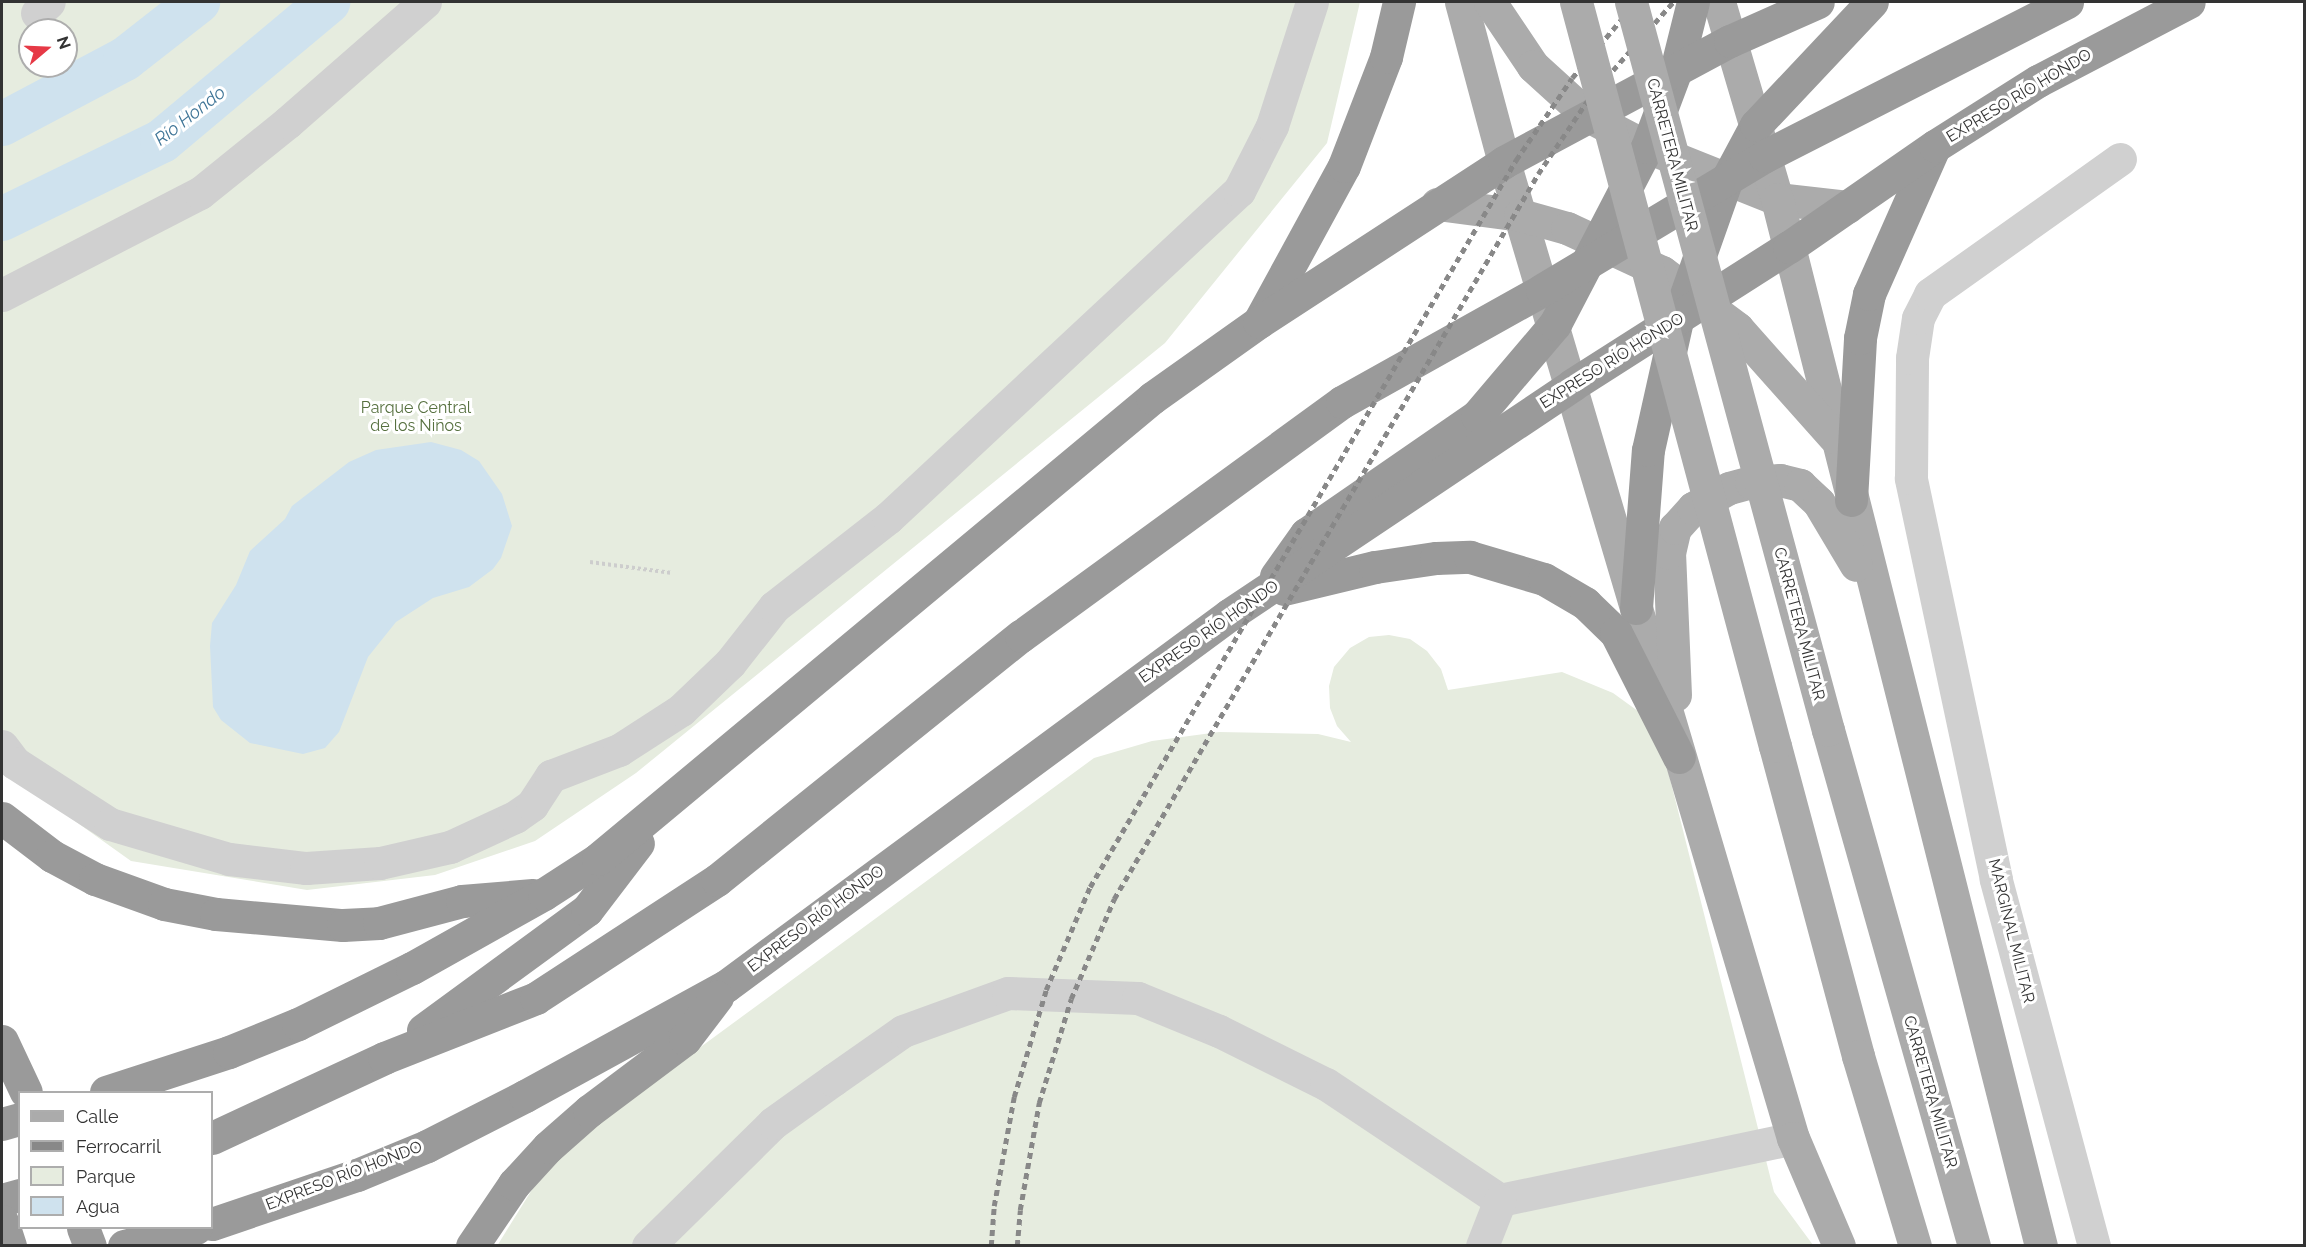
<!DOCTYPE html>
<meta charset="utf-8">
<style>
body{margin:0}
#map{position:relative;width:2306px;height:1247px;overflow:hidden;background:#fff;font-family:Raleway,sans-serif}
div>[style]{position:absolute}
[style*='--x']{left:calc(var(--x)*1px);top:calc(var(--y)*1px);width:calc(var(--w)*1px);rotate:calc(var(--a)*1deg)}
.green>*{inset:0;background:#e6ecdf}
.water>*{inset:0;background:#cfe2ee}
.canal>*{height:44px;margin:-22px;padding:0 22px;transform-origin:22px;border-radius:22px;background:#cfe2ee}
.path>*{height:4px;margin-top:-2px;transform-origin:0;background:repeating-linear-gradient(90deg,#cdcdcd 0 3px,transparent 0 6px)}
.minor>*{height:33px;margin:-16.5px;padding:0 16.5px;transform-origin:16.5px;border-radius:16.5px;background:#d0d0d0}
.major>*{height:33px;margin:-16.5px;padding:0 16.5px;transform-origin:16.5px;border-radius:16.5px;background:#ababab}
.highway>*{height:33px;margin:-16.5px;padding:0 16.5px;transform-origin:16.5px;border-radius:16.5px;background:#9a9a9a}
.rail>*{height:4.5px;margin-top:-2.25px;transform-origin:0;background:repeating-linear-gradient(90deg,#888 0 6px,transparent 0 10.5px)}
.major-bridge>*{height:33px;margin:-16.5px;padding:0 16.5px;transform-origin:16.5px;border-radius:16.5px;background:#ababab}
span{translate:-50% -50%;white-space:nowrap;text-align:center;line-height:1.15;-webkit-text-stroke:6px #fff;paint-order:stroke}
.street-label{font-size:16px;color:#333}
.park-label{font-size:16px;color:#56703f}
.water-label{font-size:18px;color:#3f7597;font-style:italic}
.frame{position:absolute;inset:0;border:3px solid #333;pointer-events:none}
.legend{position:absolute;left:18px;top:1091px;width:195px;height:138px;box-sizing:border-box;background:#fff;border:2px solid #adadad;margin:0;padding:8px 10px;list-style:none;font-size:18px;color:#333}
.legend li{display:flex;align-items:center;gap:12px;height:30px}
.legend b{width:30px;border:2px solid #adadad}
.north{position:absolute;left:18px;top:18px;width:60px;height:60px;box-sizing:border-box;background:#fff;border:2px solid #adadad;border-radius:50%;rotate:71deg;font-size:16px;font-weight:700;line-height:24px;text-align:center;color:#333}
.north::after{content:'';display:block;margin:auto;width:21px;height:27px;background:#e63946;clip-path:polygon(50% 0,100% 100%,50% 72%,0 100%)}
</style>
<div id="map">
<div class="green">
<div style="clip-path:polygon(evenodd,2px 2px,1360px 2px,1327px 143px,1165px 343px,636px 773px,535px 841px,435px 875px,307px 890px,131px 861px,2px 769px,2px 2px,30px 30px,66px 30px,66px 66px,30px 66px,30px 30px)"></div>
<div style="clip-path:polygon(1389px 635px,1410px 639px,1427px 651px,1441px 669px,1448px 690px,1562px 672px,1613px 693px,1642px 714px,1661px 743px,1774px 1192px,1813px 1245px,497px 1246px,538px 1180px,589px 1129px,1094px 758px,1152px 741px,1219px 732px,1318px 734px,1351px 742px,1337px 726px,1330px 708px,1329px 686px,1334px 667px,1350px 648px,1369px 637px)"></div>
</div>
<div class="water">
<div style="clip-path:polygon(431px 442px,461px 450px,479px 461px,502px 494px,512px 526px,501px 558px,493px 569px,469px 587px,433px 598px,396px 622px,368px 657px,339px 732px,325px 748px,303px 754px,250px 743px,221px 720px,213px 707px,210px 646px,212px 623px,236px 585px,250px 551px,285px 519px,292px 506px,349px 462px,376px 450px)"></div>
</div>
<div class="canal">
<div style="--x:2;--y:124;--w:139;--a:-27.9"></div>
<div style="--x:125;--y:59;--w:93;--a:-38"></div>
<div style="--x:2;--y:219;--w:178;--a:-26"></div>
<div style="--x:162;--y:141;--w:217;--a:-39.9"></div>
</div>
<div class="path">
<div style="--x:590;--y:562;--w:83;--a:7.6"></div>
</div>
<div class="minor">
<div style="--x:37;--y:13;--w:16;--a:-43"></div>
<div style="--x:2;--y:295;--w:223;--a:-27.3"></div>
<div style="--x:200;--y:193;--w:113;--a:-38.9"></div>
<div style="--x:288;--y:122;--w:182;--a:-41.2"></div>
<div style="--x:2;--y:746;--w:21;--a:53"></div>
<div style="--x:15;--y:763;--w:113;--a:32.7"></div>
<div style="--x:110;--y:824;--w:124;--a:16.4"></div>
<div style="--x:229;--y:859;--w:78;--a:6.7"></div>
<div style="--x:306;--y:868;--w:74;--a:-3.9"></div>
<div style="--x:380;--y:863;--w:72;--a:-12.9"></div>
<div style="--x:450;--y:847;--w:72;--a:-24.8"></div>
<div style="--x:515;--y:817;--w:21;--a:-35"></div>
<div style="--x:532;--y:805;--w:35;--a:-57"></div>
<div style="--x:551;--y:776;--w:73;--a:-20.9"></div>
<div style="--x:619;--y:750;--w:74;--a:-32.8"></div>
<div style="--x:681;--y:710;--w:68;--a:-43.8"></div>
<div style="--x:730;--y:663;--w:71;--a:-51.8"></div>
<div style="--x:774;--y:607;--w:145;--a:-38"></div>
<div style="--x:888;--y:518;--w:480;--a:-43"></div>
<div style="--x:1239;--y:191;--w:73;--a:-63.1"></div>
<div style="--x:1272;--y:126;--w:130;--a:-72.1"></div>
<div style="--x:648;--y:1246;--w:175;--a:-44.5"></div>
<div style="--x:773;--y:1123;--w:74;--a:-35.6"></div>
<div style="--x:833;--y:1080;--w:85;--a:-35"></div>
<div style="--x:903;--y:1031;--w:112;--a:-19.9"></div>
<div style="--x:1008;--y:993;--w:130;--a:2.2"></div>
<div style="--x:1138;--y:998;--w:87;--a:22.2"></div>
<div style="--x:1219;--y:1031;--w:119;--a:26.4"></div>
<div style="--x:1326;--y:1084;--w:209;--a:33.7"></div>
<div style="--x:1500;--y:1200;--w:299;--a:-11.9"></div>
<div style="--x:1482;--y:1246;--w:49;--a:-68.6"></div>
<div style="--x:2094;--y:1246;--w:380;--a:-105"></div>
<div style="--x:1996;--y:879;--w:410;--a:-102"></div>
<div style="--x:1911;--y:478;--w:120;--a:-89.5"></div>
<div style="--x:1912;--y:358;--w:40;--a:-81.5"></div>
<div style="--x:1918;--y:318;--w:27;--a:-63"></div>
<div style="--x:1930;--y:294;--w:233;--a:-35.4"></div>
</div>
<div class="major">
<div style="--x:1461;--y:2;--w:166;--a:75"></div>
<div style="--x:1504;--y:162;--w:1018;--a:73.51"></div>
<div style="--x:1793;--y:1138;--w:117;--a:66.9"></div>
<div style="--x:1490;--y:2;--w:77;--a:56.1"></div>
<div style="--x:1533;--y:66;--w:74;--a:42.3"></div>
<div style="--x:1588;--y:116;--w:67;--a:27.7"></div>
<div style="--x:1647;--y:147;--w:140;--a:21.8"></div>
<div style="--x:1777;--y:199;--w:71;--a:6.4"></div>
<div style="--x:1719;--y:2;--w:205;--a:73.6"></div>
<div style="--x:1777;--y:199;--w:1080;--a:75.85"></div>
<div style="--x:1437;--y:204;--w:84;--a:7.5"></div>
<div style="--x:1520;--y:215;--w:49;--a:15.5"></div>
<div style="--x:1567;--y:228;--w:105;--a:24.9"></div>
<div style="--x:1662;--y:272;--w:94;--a:36.7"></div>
<div style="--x:1737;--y:328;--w:146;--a:48.3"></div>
<div style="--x:1675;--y:695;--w:142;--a:-92.4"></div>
<div style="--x:1669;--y:553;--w:26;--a:-77"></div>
<div style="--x:1675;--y:528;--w:27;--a:-48"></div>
<div style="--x:1693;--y:508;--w:41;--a:-29.1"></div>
<div style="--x:1729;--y:488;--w:23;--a:-15"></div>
<div style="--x:1751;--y:482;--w:29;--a:-4"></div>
<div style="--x:1780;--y:480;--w:21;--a:14"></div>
<div style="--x:1800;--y:485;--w:26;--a:43"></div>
<div style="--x:1819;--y:503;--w:72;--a:59.2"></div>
<div style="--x:1828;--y:730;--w:536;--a:74.2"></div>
<div style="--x:1775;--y:746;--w:321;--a:75"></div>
<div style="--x:1858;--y:1056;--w:198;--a:73.3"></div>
</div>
<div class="highway">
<div style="--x:1260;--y:320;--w:175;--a:-61.4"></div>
<div style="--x:1344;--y:166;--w:117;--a:-68.9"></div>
<div style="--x:1386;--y:57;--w:57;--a:-76.7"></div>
<div style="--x:1851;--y:500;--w:162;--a:-86.8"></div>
<div style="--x:1860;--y:338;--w:45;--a:-78.4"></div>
<div style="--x:1869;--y:294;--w:161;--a:-66.1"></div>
<div style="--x:1276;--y:576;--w:52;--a:-54.5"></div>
<div style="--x:1306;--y:534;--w:208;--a:-34.6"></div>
<div style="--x:1477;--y:416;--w:121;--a:-49.7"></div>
<div style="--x:1555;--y:324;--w:199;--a:-62.5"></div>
<div style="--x:1647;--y:147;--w:82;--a:-69.4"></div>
<div style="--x:1676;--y:70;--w:70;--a:-76"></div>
<div style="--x:1284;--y:589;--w:94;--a:-13.6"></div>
<div style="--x:1375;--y:567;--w:62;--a:-8.4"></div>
<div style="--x:1436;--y:558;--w:34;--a:-2"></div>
<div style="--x:1470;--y:557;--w:77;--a:16.6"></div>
<div style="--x:1544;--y:579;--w:48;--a:30.3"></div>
<div style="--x:1585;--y:603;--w:43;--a:44.1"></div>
<div style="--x:1616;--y:633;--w:139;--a:63.1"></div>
<div style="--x:1636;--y:608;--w:158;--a:-85.7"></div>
<div style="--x:1648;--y:450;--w:133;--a:-77.4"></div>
<div style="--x:1677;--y:320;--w:150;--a:-70.5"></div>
<div style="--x:1727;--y:179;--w:61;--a:-61.8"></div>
<div style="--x:1756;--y:125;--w:169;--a:-46.7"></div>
<div style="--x:2;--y:818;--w:63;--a:37.2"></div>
<div style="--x:52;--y:856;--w:49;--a:28.1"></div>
<div style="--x:95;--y:879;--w:73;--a:19.9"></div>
<div style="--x:164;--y:904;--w:53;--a:10.9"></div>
<div style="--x:216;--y:914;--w:127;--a:5"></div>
<div style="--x:343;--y:925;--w:36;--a:-3"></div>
<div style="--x:379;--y:923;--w:86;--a:-14.8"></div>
<div style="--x:462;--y:901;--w:71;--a:-4.8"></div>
<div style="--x:423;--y:1030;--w:203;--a:-36.2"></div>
<div style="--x:587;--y:910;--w:84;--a:-52.7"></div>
<div style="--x:2;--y:1041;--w:56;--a:64.8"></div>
<div style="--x:106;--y:1092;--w:129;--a:-18"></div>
<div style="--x:229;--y:1052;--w:74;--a:-22.1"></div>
<div style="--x:298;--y:1024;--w:127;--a:-26.2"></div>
<div style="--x:412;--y:968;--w:151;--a:-29.3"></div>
<div style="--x:544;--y:894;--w:64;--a:-32.9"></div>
<div style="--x:598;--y:859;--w:721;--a:-39.76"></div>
<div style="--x:1152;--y:398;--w:131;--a:-35.4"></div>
<div style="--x:1259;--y:322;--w:293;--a:-33.1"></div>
<div style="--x:1504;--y:162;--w:256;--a:-28.2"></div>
<div style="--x:1730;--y:41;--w:96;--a:-23.9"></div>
<div style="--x:2;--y:1124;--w:19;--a:-16"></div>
<div style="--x:212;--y:1138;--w:190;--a:-24.9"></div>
<div style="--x:384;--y:1058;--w:163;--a:-21.5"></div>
<div style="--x:536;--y:998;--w:216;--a:-33.1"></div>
<div style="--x:717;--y:880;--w:390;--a:-38.8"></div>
<div style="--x:1021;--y:636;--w:397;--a:-36.1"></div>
<div style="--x:1342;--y:402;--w:229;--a:-29.2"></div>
<div style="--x:1542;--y:290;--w:260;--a:-31"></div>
<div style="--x:1765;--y:156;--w:339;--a:-27"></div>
<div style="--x:2;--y:1200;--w:19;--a:-16"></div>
<div style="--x:2;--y:1221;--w:26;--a:72"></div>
<div style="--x:212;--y:1224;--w:153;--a:-18.7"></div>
<div style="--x:357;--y:1175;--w:76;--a:-22.5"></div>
<div style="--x:427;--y:1146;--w:110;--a:-27"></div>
<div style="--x:525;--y:1096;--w:229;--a:-28.7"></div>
<div style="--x:726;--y:986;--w:625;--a:-36.41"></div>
<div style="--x:1229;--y:615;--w:413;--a:-33.8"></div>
<div style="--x:1572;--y:385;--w:257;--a:-32.5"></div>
<div style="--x:1789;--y:247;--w:178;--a:-34.7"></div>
<div style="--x:1935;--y:146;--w:122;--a:-32.3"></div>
<div style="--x:2038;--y:81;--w:170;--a:-27.6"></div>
<div style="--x:83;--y:1228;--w:19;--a:69"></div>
<div style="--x:124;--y:1246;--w:74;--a:-14"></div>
<div style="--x:472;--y:1246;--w:75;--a:-55.9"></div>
<div style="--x:514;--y:1184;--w:50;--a:-47.4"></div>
<div style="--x:548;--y:1147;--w:55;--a:-41.3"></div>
<div style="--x:589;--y:1111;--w:120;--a:-36.9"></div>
<div style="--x:685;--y:1039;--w:53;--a:-52.7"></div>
</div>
<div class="rail">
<div style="--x:991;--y:1246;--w:40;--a:-85.7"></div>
<div style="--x:994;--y:1206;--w:111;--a:-79.6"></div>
<div style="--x:1014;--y:1097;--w:112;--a:-73.3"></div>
<div style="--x:1046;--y:990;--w:112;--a:-66.9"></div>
<div style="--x:1090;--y:887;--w:843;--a:-59.63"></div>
<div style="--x:1516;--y:160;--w:99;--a:-55.7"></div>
<div style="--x:1572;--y:78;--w:99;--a:-49.9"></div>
<div style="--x:1017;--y:1246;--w:36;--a:-85"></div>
<div style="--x:1020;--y:1210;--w:109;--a:-79.9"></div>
<div style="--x:1039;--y:1103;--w:109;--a:-72.9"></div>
<div style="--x:1071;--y:999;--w:109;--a:-66.7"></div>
<div style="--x:1114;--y:899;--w:840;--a:-59.68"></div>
<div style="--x:1538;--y:174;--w:97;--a:-56"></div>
<div style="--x:1592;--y:94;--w:123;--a:-48.6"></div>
</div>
<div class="major-bridge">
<div style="--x:1576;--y:2;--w:770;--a:75.03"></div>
<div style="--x:1631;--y:2;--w:754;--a:74.86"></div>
</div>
<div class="street-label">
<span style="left:2019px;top:96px;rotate:-31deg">EXPRESO RÍO HONDO</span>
<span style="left:1672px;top:155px;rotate:75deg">CARRETERA MILITAR</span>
<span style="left:1612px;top:361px;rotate:-32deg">EXPRESO RÍO HONDO</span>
<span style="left:1799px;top:624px;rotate:75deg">CARRETERA MILITAR</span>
<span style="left:1209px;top:632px;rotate:-35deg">EXPRESO RÍO HONDO</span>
<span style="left:816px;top:919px;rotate:-37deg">EXPRESO RÍO HONDO</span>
<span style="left:2011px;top:931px;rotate:76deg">MARGINAL MILITAR</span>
<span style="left:1930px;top:1092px;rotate:74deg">CARRETERA MILITAR</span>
<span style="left:344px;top:1176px;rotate:-21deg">EXPRESO RÍO HONDO</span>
</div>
<div class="park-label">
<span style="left:416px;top:417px">Parque Central<br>de los Niños</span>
</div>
<div class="water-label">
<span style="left:190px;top:116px;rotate:-38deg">Río Hondo</span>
</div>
<div class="frame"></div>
<ul class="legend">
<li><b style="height:8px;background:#ababab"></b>Calle</li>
<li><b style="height:8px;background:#888"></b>Ferrocarril</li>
<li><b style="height:16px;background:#e6ecdf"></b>Parque</li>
<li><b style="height:16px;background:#cfe2ee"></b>Agua</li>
</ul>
<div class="north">N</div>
</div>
